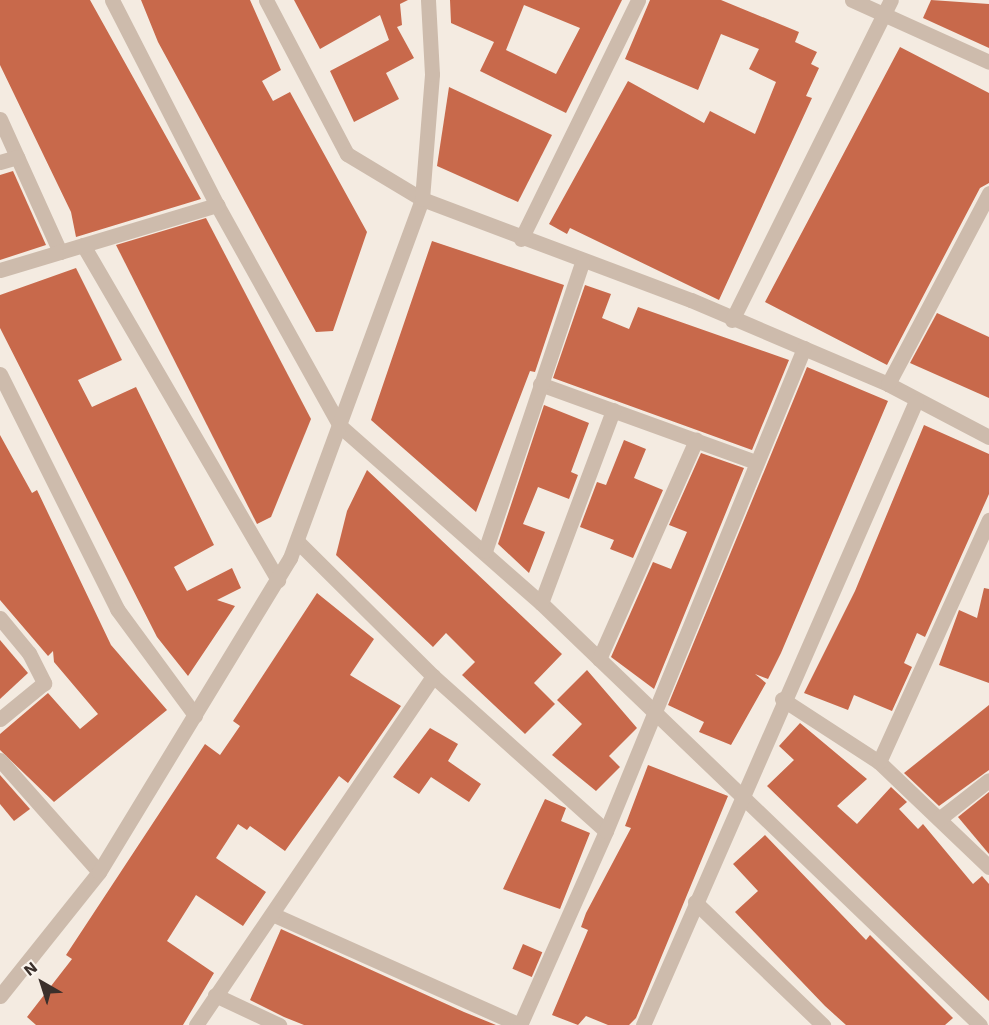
<!DOCTYPE html>
<style>
body{margin:0}
#map{position:relative;width:989px;height:1025px;overflow:hidden;background:#f4ebe1;font-family:"Work Sans",sans-serif}
div>[style]{position:absolute}
[style*='--x']{left:calc(var(--x)*1px);top:calc(var(--y)*1px);width:calc(var(--w)*1px);rotate:calc(var(--a)*1deg)}
.building>*{inset:0;background:#c8694b;transform-origin:0 0}
.street>*{height:15px;margin:-7.5px;padding:0 7.5px;transform-origin:7.5px;border-radius:7.5px;background:#cdbbac}
span{translate:-50% -50%;white-space:nowrap;text-align:center;line-height:1.15;-webkit-text-stroke:5px #fbf5ee;paint-order:stroke}
.north{position:absolute;left:12px;top:953px;width:60px;height:60px;-webkit-text-stroke:4px #fbf5ee;paint-order:stroke;rotate:321deg;font-size:16px;font-weight:700;line-height:24px;text-align:center;color:#3b302b}
.north::after{content:'';display:block;margin:auto;width:21px;height:27px;background:#3b302b;clip-path:polygon(50% 0,100% 100%,50% 72%,0 100%)}
</style>
<div id="map">
<div class="building">
<div style="clip-path:polygon(0 0,90px 0,201px 199px,76px 237px,71px 212px,0 65px)"></div>
<div style="clip-path:polygon(141px 0,250px 0,281px 70px,262px 81px,273px 101px,290px 92px,367px 232px,333px 331px,316px 332px,158px 42px)"></div>
<div style="clip-path:polygon(294px 0,408px 0,400px 4px,402px 25px,397px 27px,414px 58px,386px 73px,399px 99px,354px 122px,330px 71px,389px 40px,380px 15px,320px 49px)"></div>
<div style="clip-path:polygon(evenodd,450px 0,622px 0,566px 113px,480px 71px,494px 42px,451px 23px,450px 0,524px 5px,580px 28px,556px 74px,506px 50px,524px 5px)"></div>
<div style="clip-path:polygon(650px 0,721px 0,799px 32px,795px 42px,817px 52px,811px 64px,819px 68px,806px 96px,812px 98px,719px 300px,570px 228px,567px 234px,549px 224px,628px 81px,704px 123px,710px 111px,755px 134px,776px 82px,749px 69px,759px 49px,721px 34px,698px 90px,625px 59px)"></div>
<div style="clip-path:polygon(931px 0,989px 4px,989px 48px,923px 18px)"></div>
<div style="clip-path:polygon(900px 47px,989px 93px,989px 183px,980px 188px,887px 365px,765px 302px)"></div>
<div style="clip-path:polygon(449px 87px,552px 135px,518px 202px,437px 166px)"></div>
<div style="clip-path:polygon(13px 171px,46px 245px,0 260px,0 175px)"></div>
<div style="clip-path:polygon(206px 218px,311px 419px,271px 517px,257px 524px,116px 245px)"></div>
<div style="clip-path:polygon(432px 241px,564px 285px,535px 372px,530px 371px,476px 512px,371px 420px)"></div>
<div style="clip-path:polygon(76px 268px,122px 360px,78px 380px,92px 407px,136px 387px,214px 545px,174px 567px,187px 591px,232px 568px,241px 588px,217px 600px,235px 606px,188px 676px,157px 637px,0 328px,0 295px)"></div>
<div style="clip-path:polygon(585px 285px,611px 294px,602px 318px,629px 329px,638px 307px,789px 360px,752px 450px,553px 378px)"></div>
<div style="clip-path:polygon(937px 313px,989px 337px,989px 398px,910px 363px)"></div>
<div style="clip-path:polygon(807px 367px,888px 401px,781px 653px,768px 679px,755px 674px,766px 683px,731px 745px,699px 732px,704px 722px,668px 705px)"></div>
<div style="clip-path:polygon(544px 405px,589px 423px,571px 472px,578px 475px,569px 499px,538px 487px,523px 524px,545px 532px,529px 573px,498px 544px)"></div>
<div style="clip-path:polygon(924px 425px,989px 454px,989px 494px,925px 637px,917px 633px,904px 663px,912px 667px,892px 711px,854px 695px,848px 710px,804px 693px,855px 591px)"></div>
<div style="clip-path:polygon(0 435px,32px 493px,37px 490px,111px 645px,167px 710px,54px 802px,0 750px,0 734px,48px 693px,80px 729px,98px 714px,54px 662px,53px 651px,48px 656px,0 600px)"></div>
<div style="clip-path:polygon(624px 440px,646px 449px,634px 478px,663px 490px,633px 558px,610px 549px,614px 540px,580px 527px,597px 482px,606px 485px)"></div>
<div style="clip-path:polygon(701px 453px,744px 468px,654px 689px,611px 657px,653px 562px,671px 569px,687px 532px,669px 525px)"></div>
<div style="clip-path:polygon(367px 470px,562px 654px,534px 683px,555px 704px,525px 734px,462px 675px,475px 662px,446px 633px,433px 647px,336px 555px,347px 511px)"></div>
<div style="clip-path:polygon(984px 588px,989px 589px,989px 683px,939px 665px,959px 610px,977px 618px)"></div>
<div style="clip-path:polygon(317px 593px,374px 639px,350px 675px,401px 706px,348px 783px,339px 776px,285px 851px,250px 826px,247px 830px,238px 824px,216px 858px,266px 892px,243px 926px,196px 895px,167px 941px,214px 973px,183px 1025px,36px 1025px,27px 1017px,72px 959px,66px 955px,205px 744px,220px 755px,240px 726px,233px 721px)"></div>
<div style="clip-path:polygon(0 640px,28px 673px,0 699px)"></div>
<div style="clip-path:polygon(587px 670px,637px 728px,609px 756px,620px 767px,596px 791px,552px 755px,582px 724px,557px 700px)"></div>
<div style="clip-path:polygon(989px 705px,989px 770px,939px 806px,904px 773px)"></div>
<div style="clip-path:polygon(800px 723px,867px 779px,837px 806px,857px 824px,891px 787px,907px 802px,899px 809px,918px 829px,923px 824px,973px 884px,982px 876px,989px 884px,989px 1001px,767px 786px,794px 760px,779px 746px)"></div>
<div style="clip-path:polygon(430px 728px,458px 744px,448px 761px,481px 784px,469px 802px,431px 777px,419px 794px,393px 777px)"></div>
<div style="clip-path:polygon(648px 765px,728px 796px,636px 1018px,629px 1025px,608px 1025px,586px 1016px,578px 1025px,552px 1015px,588px 930px,581px 927px,586px 913px,631px 828px,625px 826px)"></div>
<div style="clip-path:polygon(0 775px,30px 809px,14px 821px,0 804px)"></div>
<div style="clip-path:polygon(989px 792px,989px 854px,958px 817px)"></div>
<div style="clip-path:polygon(545px 799px,566px 808px,561px 821px,590px 833px,560px 909px,503px 889px)"></div>
<div style="clip-path:polygon(765px 835px,866px 940px,870px 935px,953px 1018px,945px 1025px,846px 1025px,825px 1006px,735px 912px,758px 891px,733px 864px)"></div>
<div style="clip-path:polygon(281px 929px,464px 1012px,496px 1025px,304px 1025px,284px 1017px,250px 1000px)"></div>
<div style="left:523px;top:944px;width:21px;height:27px;rotate:23deg"></div>
</div>
<div class="street">
<div style="--x:112;--y:0;--w:230;--a:62.9"></div>
<div style="--x:217;--y:205;--w:253;--a:60.9"></div>
<div style="--x:340;--y:426;--w:268;--a:41.4"></div>
<div style="--x:541;--y:603;--w:609;--a:43.87"></div>
<div style="--x:266;--y:0;--w:174;--a:62.3"></div>
<div style="--x:347;--y:154;--w:87;--a:31"></div>
<div style="--x:422;--y:199;--w:287;--a:20.6"></div>
<div style="--x:691;--y:300;--w:214;--a:23.1"></div>
<div style="--x:888;--y:384;--w:114;--a:27.7"></div>
<div style="--x:852;--y:0;--w:150;--a:24.3"></div>
<div style="--x:0;--y:119;--w:146;--a:65.7"></div>
<div style="--x:0;--y:162;--w:18;--a:-16"></div>
<div style="--x:521;--y:239;--w:266;--a:-63.9"></div>
<div style="--x:83;--y:245;--w:388;--a:59.8"></div>
<div style="--x:0;--y:270;--w:227;--a:-16.7"></div>
<div style="--x:732;--y:320;--w:357;--a:-63.6"></div>
<div style="--x:0;--y:374;--w:263;--a:63.5"></div>
<div style="--x:117;--y:609;--w:132;--a:53.7"></div>
<div style="--x:540;--y:384;--w:230;--a:19.9"></div>
<div style="--x:888;--y:384;--w:216;--a:-62.1"></div>
<div style="--x:297;--y:541;--w:192;--a:44.8"></div>
<div style="--x:433;--y:676;--w:232;--a:41.9"></div>
<div style="--x:485;--y:551;--w:304;--a:-71.4"></div>
<div style="--x:541;--y:603;--w:206;--a:-69.5"></div>
<div style="--x:0;--y:618;--w:45;--a:50.4"></div>
<div style="--x:29;--y:653;--w:34;--a:63"></div>
<div style="--x:44;--y:683;--w:57;--a:140.7"></div>
<div style="--x:599;--y:659;--w:240;--a:-66.1"></div>
<div style="--x:782;--y:699;--w:116;--a:33"></div>
<div style="--x:879;--y:762;--w:152;--a:43.7"></div>
<div style="--x:0;--y:760;--w:149;--a:48.5"></div>
<div style="--x:879;--y:762;--w:266;--a:-65.6"></div>
<div style="--x:939;--y:819;--w:63;--a:-38"></div>
<div style="--x:695;--y:902;--w:178;--a:43.9"></div>
<div style="--x:272;--y:914;--w:272;--a:24.1"></div>
<div style="--x:215;--y:995;--w:71;--a:25.1"></div>
<div style="--x:0;--y:996;--w:159;--a:-51.4"></div>
<div style="--x:99;--y:872;--w:368;--a:-58.7"></div>
<div style="--x:290;--y:558;--w:382;--a:-69.8"></div>
<div style="--x:422;--y:199;--w:125;--a:-85.4"></div>
<div style="--x:432;--y:74;--w:74;--a:-93.1"></div>
<div style="--x:196;--y:1025;--w:422;--a:-55.8"></div>
<div style="--x:520;--y:1025;--w:212;--a:-66.1"></div>
<div style="--x:606;--y:831;--w:522;--a:-67.71"></div>
<div style="--x:643;--y:1025;--w:681;--a:-66.37"></div>
</div>
<div class="north">N</div>
</div>
